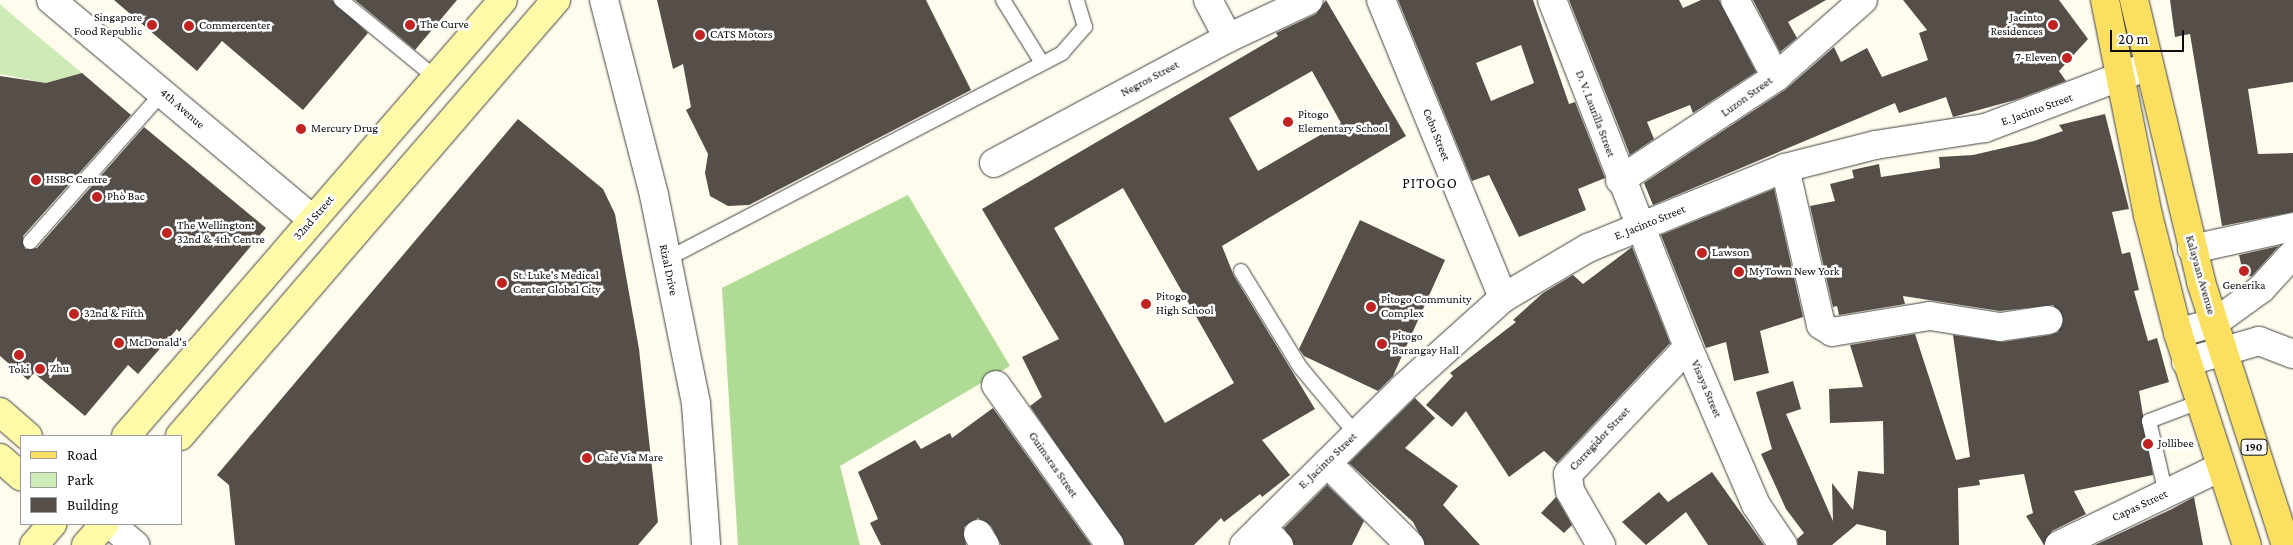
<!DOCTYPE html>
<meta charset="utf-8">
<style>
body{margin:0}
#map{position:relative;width:2293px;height:545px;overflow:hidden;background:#fffced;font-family:"Crimson Pro",serif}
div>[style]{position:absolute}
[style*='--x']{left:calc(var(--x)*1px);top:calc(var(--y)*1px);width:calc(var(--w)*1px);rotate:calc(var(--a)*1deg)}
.green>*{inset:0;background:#ceeab6}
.forest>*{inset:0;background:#b0db95}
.building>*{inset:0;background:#564f49}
.roads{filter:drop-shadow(0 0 1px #404040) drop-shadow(0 0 1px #404040)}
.service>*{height:14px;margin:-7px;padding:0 7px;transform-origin:7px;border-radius:7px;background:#fff}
.minor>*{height:28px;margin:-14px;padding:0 14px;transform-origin:14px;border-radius:14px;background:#fff}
.tertiary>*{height:28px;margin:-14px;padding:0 14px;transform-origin:14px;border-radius:14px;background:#fff}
.secondary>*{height:28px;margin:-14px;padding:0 14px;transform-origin:14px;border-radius:14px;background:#fffaa8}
.primary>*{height:28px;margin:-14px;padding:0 14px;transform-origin:14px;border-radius:14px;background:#fbdf61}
.dots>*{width:14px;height:14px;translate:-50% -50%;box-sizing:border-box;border:2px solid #fff;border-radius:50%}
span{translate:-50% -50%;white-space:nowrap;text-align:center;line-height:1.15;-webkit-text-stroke:5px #fff;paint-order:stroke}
.shield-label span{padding:1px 4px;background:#fff;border:1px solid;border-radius:4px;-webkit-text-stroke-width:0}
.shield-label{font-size:11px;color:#0d0d0d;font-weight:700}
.poi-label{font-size:12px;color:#0d0d0d}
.right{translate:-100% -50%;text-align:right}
.left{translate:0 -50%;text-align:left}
.street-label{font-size:12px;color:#0d0d0d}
.quarter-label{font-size:15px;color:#0d0d0d;letter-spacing:1px}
.legend{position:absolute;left:20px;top:435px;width:162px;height:90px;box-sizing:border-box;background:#fff;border:1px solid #9e9e9e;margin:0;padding:6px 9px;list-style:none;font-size:15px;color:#0d0d0d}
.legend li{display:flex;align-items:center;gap:10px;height:25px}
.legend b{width:25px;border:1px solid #9e9e9e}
.scale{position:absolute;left:2110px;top:30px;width:74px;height:22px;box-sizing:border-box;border:2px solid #0d0d0d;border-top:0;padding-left:6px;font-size:15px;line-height:18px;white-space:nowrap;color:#0d0d0d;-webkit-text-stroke:4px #fff;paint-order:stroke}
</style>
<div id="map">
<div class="green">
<div style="clip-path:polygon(0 4px,16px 18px,82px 73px,46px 83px,0 74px)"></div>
</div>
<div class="forest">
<div style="clip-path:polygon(908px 195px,1010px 366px,840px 466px,860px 545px,738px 545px,722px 288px)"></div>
</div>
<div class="building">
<div style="clip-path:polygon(114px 0,332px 0,368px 33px,303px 110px,222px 41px,197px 71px)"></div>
<div style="clip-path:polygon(355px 0,457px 0,415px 50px)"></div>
<div style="clip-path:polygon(657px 0,926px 0,971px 90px,749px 205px,728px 206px,710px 196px,705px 173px,708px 154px,686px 110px,691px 107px,683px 64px,673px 69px)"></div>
<div style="clip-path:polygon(evenodd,1326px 0,1406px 136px,1222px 246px,1234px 276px,1315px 409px,1262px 440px,1290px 475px,1262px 497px,1260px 494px,1224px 522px,1221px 518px,1194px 545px,1125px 545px,1030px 406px,1042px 397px,1022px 357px,1059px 339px,982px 209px,1278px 36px,1276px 33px,1316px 14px,1326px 0,1312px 71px,1341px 123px,1258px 171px,1229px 118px,1312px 71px,1326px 0,1123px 188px,1234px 383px,1165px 423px,1054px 228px,1123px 188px)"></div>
<div style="clip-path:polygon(evenodd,1398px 0,1533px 0,1569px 104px,1575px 102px,1605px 178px,1578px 189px,1586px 210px,1519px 237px,1489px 175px,1472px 181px,1398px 0,1521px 45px,1534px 83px,1491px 101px,1476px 63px,1521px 45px)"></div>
<div style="clip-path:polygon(1569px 0,1679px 0,1683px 8px,1701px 0,1719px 0,1756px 72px,1693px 113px,1690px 105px,1647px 122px,1654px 139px,1630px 155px)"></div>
<div style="clip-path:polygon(1753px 0,1826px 0,1788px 22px,1797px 38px,1780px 52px)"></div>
<div style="clip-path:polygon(1903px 0,2059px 0,2088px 39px,2059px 71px,2066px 81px,2015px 100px,1953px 117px,1946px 97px,1899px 113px,1895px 103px,1653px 205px,1644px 183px,1785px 90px,1834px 47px,1841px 62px,1867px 48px,1882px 77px,1928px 60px,1919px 33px,1927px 30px)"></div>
<div style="clip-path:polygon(2170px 0,2293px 0,2293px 82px,2248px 89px,2258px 154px,2293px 153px,2293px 212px,2222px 226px,2190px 34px,2175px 37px)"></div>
<div style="clip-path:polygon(82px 73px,131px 115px,23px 236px,25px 249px,37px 248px,144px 127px,266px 228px,179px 332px,177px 329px,138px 374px,128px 365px,85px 416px,34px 373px,28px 380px,0 356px,0 76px,46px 83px)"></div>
<div style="clip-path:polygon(2105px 114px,2129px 209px,2112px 212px,2122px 254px,2130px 252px,2139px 290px,2134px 291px,2148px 341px,2157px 338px,2169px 382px,2139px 391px,2153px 475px,2074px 491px,2086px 514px,2052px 531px,2044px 545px,2026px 516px,2033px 513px,2024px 474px,1979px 480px,1980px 485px,1958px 488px,1959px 545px,1886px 545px,1886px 531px,1857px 524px,1832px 545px,1798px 545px,1797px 539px,1804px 533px,1786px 509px,1761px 454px,1772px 449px,1756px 392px,1793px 381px,1801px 409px,1786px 414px,1833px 521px,1832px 483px,1853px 510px,1858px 471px,1884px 474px,1883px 421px,1830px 423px,1829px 389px,1863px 387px,1850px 345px,1915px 334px,1956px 460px,1970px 457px,1953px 335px,2002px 342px,2050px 335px,2058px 332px,2063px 318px,2053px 305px,2000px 311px,1903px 296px,1905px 304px,1839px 315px,1837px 306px,1833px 307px,1810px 206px,1835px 201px,1830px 184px,1854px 178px,1852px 170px,1879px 164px,1881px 177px,1940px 168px,1939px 157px,1973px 155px,2034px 141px,2063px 131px,2059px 125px)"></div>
<div style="clip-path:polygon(518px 119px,603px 189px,615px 214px,639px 349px,658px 522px,638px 545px,235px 545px,229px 485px,217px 475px)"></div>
<div style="clip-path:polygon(1774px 189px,1803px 317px,1760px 331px,1769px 373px,1734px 381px,1726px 342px,1706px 348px,1661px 235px)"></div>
<div style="clip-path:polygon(1360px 220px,1445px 260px,1393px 376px,1378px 391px,1304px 356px,1299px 349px)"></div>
<div style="clip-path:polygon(2279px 246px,2252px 276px,2244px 277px,2239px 255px)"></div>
<div style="clip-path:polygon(1632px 247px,1670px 343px,1557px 463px,1544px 451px,1509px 477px,1466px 411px,1452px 427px,1426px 405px,1453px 376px,1450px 373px,1516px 322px,1513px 320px,1543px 293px,1573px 275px,1583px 284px)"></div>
<div style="clip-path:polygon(1415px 398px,1435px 418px,1405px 448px,1458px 486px,1443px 505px,1480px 545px,1425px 545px,1413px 522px,1349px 463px)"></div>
<div style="clip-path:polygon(993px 408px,1091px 545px,1001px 545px,991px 526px,978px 518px,964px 527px,966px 545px,881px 545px,870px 523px,878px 519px,858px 472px,915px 440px,921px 449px,950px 433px,952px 438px)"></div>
<div style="clip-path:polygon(1712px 472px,1764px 545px,1708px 545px,1686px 512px,1646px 545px,1622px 522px,1659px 492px,1668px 502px)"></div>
<div style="clip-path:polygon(1327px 485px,1364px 521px,1352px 545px,1294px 545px,1284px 528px)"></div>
<div style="clip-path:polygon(1556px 497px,1572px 525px,1564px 533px,1541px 513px)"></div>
<div style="clip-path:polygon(2194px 497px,2203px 545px,2095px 545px,2172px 509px)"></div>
</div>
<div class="roads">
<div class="service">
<div style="--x:341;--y:0;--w:123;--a:39.4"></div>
<div style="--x:1003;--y:0;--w:74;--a:58.2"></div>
<div style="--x:30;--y:242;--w:200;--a:-48.4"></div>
<div style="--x:665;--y:260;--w:448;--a:-27.5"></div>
<div style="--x:1062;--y:53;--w:35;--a:-49"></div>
<div style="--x:1085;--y:27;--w:28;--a:-107"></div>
<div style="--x:1241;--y:271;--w:113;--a:58.4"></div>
<div style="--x:1300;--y:367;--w:87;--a:50.1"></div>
<div style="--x:2166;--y:494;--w:75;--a:-103.1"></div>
<div style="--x:2149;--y:421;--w:53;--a:-20.8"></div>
</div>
<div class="minor">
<div style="--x:51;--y:0;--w:342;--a:40"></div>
<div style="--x:604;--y:0;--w:201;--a:75.6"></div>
<div style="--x:654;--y:195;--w:213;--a:78.6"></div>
<div style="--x:696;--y:404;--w:141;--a:85.9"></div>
<div style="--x:1208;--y:0;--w:43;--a:62.2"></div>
<div style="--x:1381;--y:0;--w:322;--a:67.7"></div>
<div style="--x:1552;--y:0;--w:373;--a:68.6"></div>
<div style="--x:1688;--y:347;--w:172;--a:66.7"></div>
<div style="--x:1756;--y:505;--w:48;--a:56"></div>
<div style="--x:1735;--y:0;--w:87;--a:62"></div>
<div style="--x:994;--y:163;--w:265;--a:-28.1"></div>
<div style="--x:1228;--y:38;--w:89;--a:-25.1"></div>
<div style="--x:1785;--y:168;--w:161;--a:77.1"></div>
<div style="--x:1821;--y:325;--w:13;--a:32"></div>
<div style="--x:1832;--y:332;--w:99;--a:-9.3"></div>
<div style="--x:1930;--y:316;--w:71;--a:8.9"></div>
<div style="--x:2000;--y:327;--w:49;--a:-8.3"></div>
<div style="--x:1620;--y:180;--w:187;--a:-33.4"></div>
<div style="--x:1776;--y:77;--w:116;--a:-41.5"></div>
<div style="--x:2192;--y:249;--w:103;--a:-12.3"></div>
<div style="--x:2178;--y:333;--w:37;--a:-16"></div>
<div style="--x:2214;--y:323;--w:58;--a:-35.9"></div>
<div style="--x:2261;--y:289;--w:47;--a:-47.6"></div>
<div style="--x:996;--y:385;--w:196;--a:54.5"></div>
<div style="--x:1327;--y:463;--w:117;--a:44.7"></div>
<div style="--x:110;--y:524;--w:33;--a:40"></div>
<div style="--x:1262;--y:527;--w:25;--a:47"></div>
<div style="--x:978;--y:534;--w:13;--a:58"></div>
<div style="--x:1244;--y:545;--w:223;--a:-44.6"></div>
<div style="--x:1403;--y:388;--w:135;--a:-42"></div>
<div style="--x:1503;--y:298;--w:99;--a:-30.5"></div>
<div style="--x:1588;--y:248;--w:213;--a:-22.1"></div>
<div style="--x:1785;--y:168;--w:93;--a:-14.3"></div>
<div style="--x:1875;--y:145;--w:111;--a:-8.8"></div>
<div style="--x:1985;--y:128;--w:174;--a:-20.8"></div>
<div style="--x:1601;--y:545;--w:62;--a:-119.9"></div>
<div style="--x:1570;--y:491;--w:17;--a:-97"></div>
<div style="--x:1568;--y:474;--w:175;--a:-46.6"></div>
<div style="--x:2059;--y:545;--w:180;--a:-25.7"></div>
</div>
<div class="tertiary">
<div style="--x:2186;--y:362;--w:76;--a:-16"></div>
<div style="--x:2259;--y:341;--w:36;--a:21"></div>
</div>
<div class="secondary">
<div style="--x:0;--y:412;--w:37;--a:41"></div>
<div style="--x:126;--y:436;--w:576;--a:-49.15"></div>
<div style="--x:180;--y:436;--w:576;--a:-49.23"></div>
<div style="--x:0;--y:458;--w:28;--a:41"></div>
<div style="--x:34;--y:545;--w:28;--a:-49"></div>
<div style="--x:86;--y:545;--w:28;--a:-48"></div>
</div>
<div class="primary">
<div style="--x:2105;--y:0;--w:219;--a:78.7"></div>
<div style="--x:2148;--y:215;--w:122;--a:75.7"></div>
<div style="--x:2178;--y:333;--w:223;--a:72"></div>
<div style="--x:2134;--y:0;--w:290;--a:76.6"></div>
<div style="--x:2201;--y:282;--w:276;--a:72.1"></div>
</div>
</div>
<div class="dots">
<div style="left:152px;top:25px;background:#bf2422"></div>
<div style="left:410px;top:25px;background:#bf2422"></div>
<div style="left:2053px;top:25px;background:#bf2422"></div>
<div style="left:189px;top:26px;background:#bf2422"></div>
<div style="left:700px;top:35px;background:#bf2422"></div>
<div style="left:2067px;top:58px;background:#bf2422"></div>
<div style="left:1288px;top:122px;background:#bf2422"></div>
<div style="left:301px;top:129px;background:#bf2422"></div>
<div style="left:36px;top:180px;background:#bf2422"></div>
<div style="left:97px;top:197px;background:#bf2422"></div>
<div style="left:167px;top:233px;background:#bf2422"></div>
<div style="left:1702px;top:253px;background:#bf2422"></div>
<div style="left:2244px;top:271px;background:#bf2422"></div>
<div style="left:1739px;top:272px;background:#bf2422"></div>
<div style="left:502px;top:283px;background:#bf2422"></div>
<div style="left:1146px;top:304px;background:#bf2422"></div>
<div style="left:1371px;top:307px;background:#bf2422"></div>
<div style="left:74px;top:314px;background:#bf2422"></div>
<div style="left:119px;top:343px;background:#bf2422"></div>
<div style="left:1382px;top:344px;background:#bf2422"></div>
<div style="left:19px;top:355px;background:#bf2422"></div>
<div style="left:40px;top:369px;background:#bf2422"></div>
<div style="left:2148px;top:444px;background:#bf2422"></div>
<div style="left:587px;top:458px;background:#bf2422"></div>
</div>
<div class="shield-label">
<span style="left:2254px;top:447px">190</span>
</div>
<div class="poi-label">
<span class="right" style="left:142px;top:25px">Singapore<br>Food Republic</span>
<span class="right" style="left:2043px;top:25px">Jacinto<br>Residences</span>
<span class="left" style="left:420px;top:25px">The Curve</span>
<span class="left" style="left:199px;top:26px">Commercenter</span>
<span class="left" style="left:710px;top:35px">CATS Motors</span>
<span class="right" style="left:2057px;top:58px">7-Eleven</span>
<span class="left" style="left:1298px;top:122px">Pitogo<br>Elementary School</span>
<span class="left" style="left:311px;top:129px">Mercury Drug</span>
<span class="left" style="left:46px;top:180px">HSBC Centre</span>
<span class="left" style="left:107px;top:197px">Phò Bac</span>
<span class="left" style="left:177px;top:233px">The Wellington:<br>32nd &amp; 4th Centre</span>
<span class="left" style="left:1712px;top:253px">Lawson</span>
<span class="left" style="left:1749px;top:272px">MyTown New York</span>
<span class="left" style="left:513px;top:283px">St. Luke's Medical<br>Center Global City</span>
<span style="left:2244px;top:286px">Generika</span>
<span class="left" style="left:1156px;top:304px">Pitogo<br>High School</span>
<span class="left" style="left:1381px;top:307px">Pitogo Community<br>Complex</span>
<span class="left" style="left:84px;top:314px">32nd &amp; Fifth</span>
<span class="left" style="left:1392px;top:344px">Pitogo<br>Barangay Hall</span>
<span class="left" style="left:129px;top:343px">McDonald's</span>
<span class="left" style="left:50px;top:369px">Zhu</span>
<span style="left:19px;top:370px">Toki</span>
<span class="left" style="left:2158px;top:444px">Jollibee</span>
<span class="left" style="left:597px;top:458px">Cafe Via Mare</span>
</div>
<div class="street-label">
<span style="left:1150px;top:79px;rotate:-28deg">Negros Street</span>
<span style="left:1747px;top:97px;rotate:-36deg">Luzon Street</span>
<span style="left:182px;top:109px;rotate:41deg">4th Avenue</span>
<span style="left:2037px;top:110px;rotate:-20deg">E. Jacinto Street</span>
<span style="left:1595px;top:114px;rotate:69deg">D. V. Laurilla Street</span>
<span style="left:1436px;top:135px;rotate:68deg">Cebu Street</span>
<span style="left:314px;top:218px;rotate:-49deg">32nd Street</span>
<span style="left:1650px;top:223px;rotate:-22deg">E. Jacinto Street</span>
<span style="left:668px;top:270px;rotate:78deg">Rizal Drive</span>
<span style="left:2200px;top:275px;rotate:74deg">Kalayaan Avenue</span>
<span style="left:1706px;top:389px;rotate:67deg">Visaya Street</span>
<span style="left:1600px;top:439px;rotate:-47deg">Corregidor Street</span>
<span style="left:1328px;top:461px;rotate:-44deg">E. Jacinto Street</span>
<span style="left:1053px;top:465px;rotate:55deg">Guimaras Street</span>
<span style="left:2140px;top:506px;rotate:-25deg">Capas Street</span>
</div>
<div class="quarter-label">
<span style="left:1430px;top:184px">PITOGO</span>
</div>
<ul class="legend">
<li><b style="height:6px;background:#fbdf61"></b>Road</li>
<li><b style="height:14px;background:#ceeab6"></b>Park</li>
<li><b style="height:14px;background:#564f49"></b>Building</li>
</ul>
<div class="scale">20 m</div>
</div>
